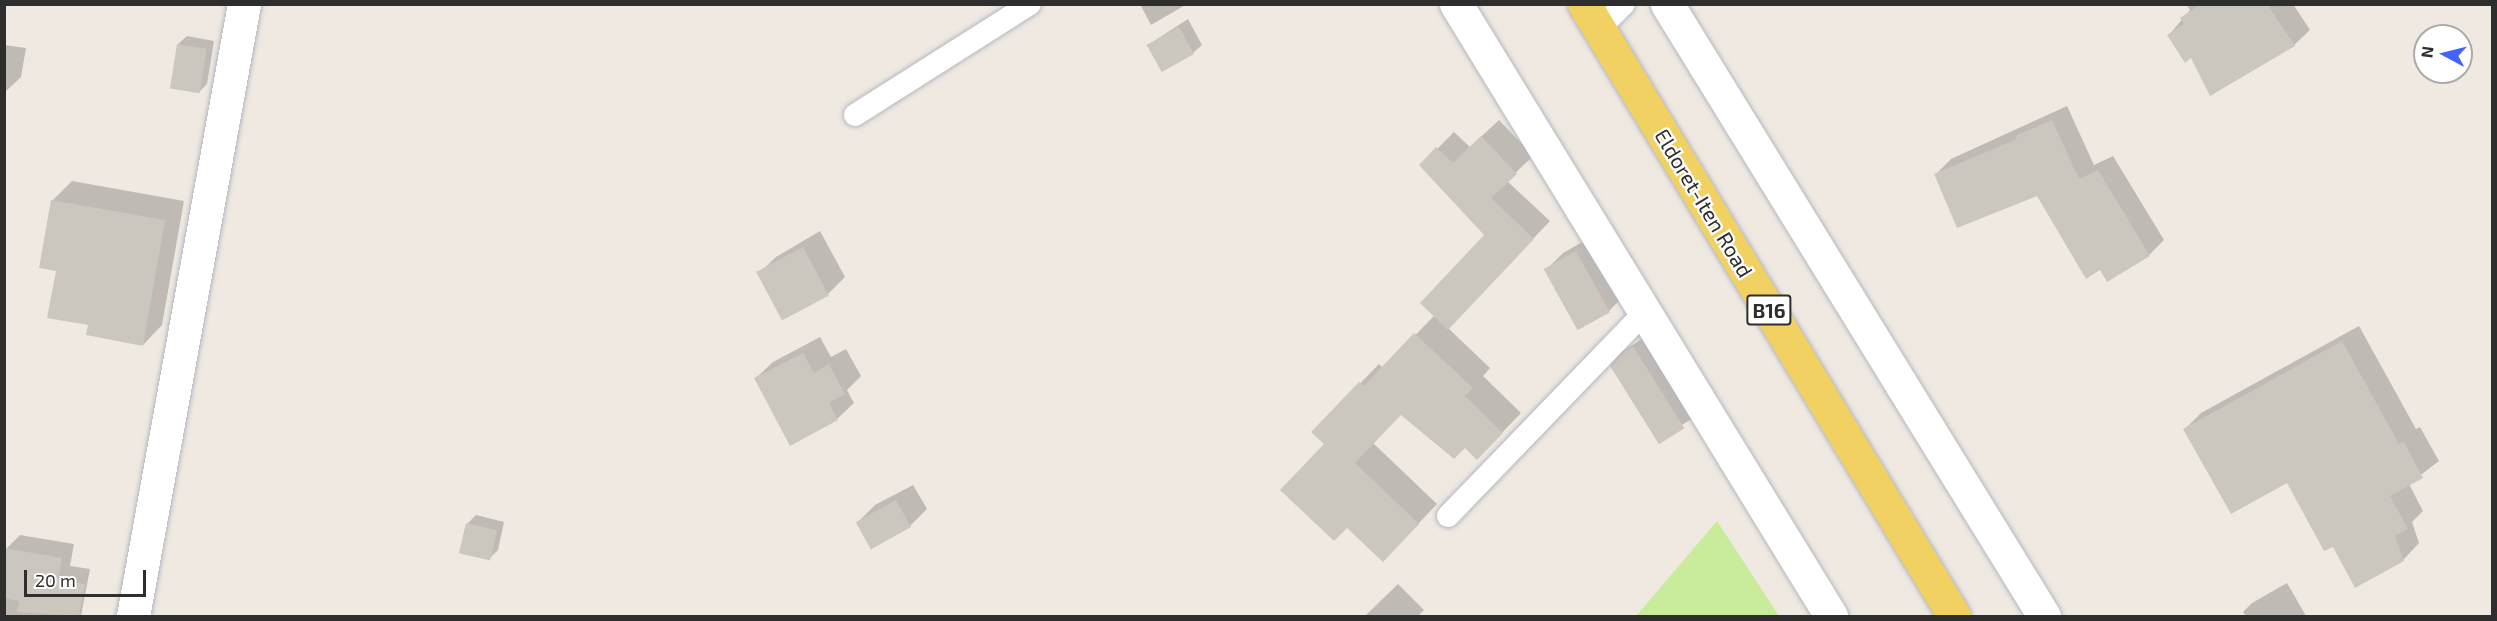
<!DOCTYPE html>
<style>
body{margin:0}
#map{position:relative;width:2497px;height:621px;overflow:hidden;background:#efe9e1;font-family:"Exo 2",sans-serif}
div>[style]{position:absolute}
[style*='--x']{left:calc(var(--x)*1px);top:calc(var(--y)*1px);width:calc(var(--w)*1px);rotate:calc(var(--a)*1deg)}
.pitch>*{inset:0;background:#c9ec9a}
.shadow>*{inset:0;background:#0003;transform-origin:0 0}
.building>*{inset:0;background:#cbc7bf;transform-origin:0 0}
.roads{filter:drop-shadow(0 0 2px #b4b7c1) drop-shadow(0 0 2px #b4b7c1)}
.service>*{height:22px;margin:-11px;padding:0 11px;transform-origin:11px;border-radius:11px;background:#fff}
.minor>*{height:33px;margin:-16.5px;padding:0 16.5px;transform-origin:16.5px;border-radius:16.5px;background:#fff}
.primary>*{height:33px;margin:-16.5px;padding:0 16.5px;transform-origin:16.5px;border-radius:16.5px;background:#f2d163}
span{translate:-50% -50%;white-space:nowrap;text-align:center;line-height:1.15;-webkit-text-stroke:4.5px #fff;paint-order:stroke}
.shield-label span{padding:2px 4px;background:#fff;border:2px solid;border-radius:4px;-webkit-text-stroke-width:0}
.shield-label{font-size:20px;color:#2e2e2e;font-weight:700}
.street-label{font-size:21px;color:#2e2e2e}
.frame{position:absolute;inset:0;border:6px solid #2e2e2e;pointer-events:none}
.north{position:absolute;left:2413px;top:24px;width:60px;height:60px;box-sizing:border-box;background:#fff;border:2px solid #ababab;border-radius:50%;rotate:277deg;font-size:16px;font-weight:700;line-height:24px;text-align:center;color:#2e2e2e}
.north::after{content:'';display:block;margin:auto;width:21px;height:27px;background:#4264fb;clip-path:polygon(50% 0,100% 100%,50% 72%,0 100%)}
.scale{position:absolute;left:24px;top:570px;width:122px;height:27px;box-sizing:border-box;border:3px solid #2e2e2e;border-top:0;padding-left:8px;font-size:18px;line-height:21px;white-space:nowrap;color:#2e2e2e;-webkit-text-stroke:4px #fff;paint-order:stroke}
</style>
<div id="map">
<div class="pitch">
<div style="clip-path:polygon(1717px 521px,1779px 616px,1636px 616px)"></div>
</div>
<div class="shadow">
<div style="clip-path:polygon(1140px 4px,1187px 4px,1151px 25px)"></div>
<div style="clip-path:polygon(2186px 4px,2293px 4px,2310px 30px,2294px 45px,2211px 94px,2192px 56px,2169px 35px,2190px 10px)"></div>
<div style="clip-path:polygon(1188px 19px,1202px 45px,1193px 53px,1148px 45px)"></div>
<div style="clip-path:polygon(187px 36px,214px 41px,207px 84px,199px 92px,178px 44px)"></div>
<div style="clip-path:polygon(4px 45px,26px 48px,21px 77px,4px 93px)"></div>
<div style="clip-path:polygon(2067px 106px,2094px 165px,2113px 156px,2164px 240px,2149px 255px,2100px 268px,2037px 194px,1936px 174px,1951px 159px)"></div>
<div style="clip-path:polygon(1499px 120px,1533px 156px,1507px 181px,1550px 221px,1448px 328px,1490px 368px,1483px 376px,1521px 413px,1496px 439px,1465px 446px,1401px 413px,1373px 443px,1437px 504px,1402px 541px,1347px 526px,1326px 444px,1313px 432px,1379px 364px,1383px 368px,1435px 315px,1486px 235px,1421px 165px,1454px 132px,1470px 147px)"></div>
<div style="clip-path:polygon(72px 181px,184px 201px,162px 325px,143px 345px,90px 324px,57px 270px,52px 201px)"></div>
<div style="clip-path:polygon(820px 231px,845px 277px,828px 294px,759px 273px,776px 257px)"></div>
<div style="clip-path:polygon(1593px 236px,1626px 294px,1609px 311px,1546px 270px,1563px 253px)"></div>
<div style="clip-path:polygon(2359px 326px,2416px 429px,2420px 427px,2439px 461px,2409px 484px,2423px 511px,2412px 522px,2419px 543px,2403px 560px,2333px 545px,2288px 481px,2185px 429px,2201px 413px)"></div>
<div style="clip-path:polygon(820px 337px,831px 357px,846px 349px,861px 376px,847px 390px,854px 403px,837px 419px,756px 378px,773px 362px)"></div>
<div style="left:1642px;top:339px;width:94px;height:40px;rotate:58deg"></div>
<div style="clip-path:polygon(913px 485px,927px 509px,910px 526px,858px 522px,875px 505px)"></div>
<div style="clip-path:polygon(476px 515px,504px 522px,498px 550px,489px 559px,467px 524px)"></div>
<div style="clip-path:polygon(20px 535px,74px 544px,70px 566px,90px 569px,81px 616px,4px 616px,6px 549px)"></div>
<div style="clip-path:polygon(2287px 583px,2306px 616px,2246px 616px,2243px 612px,2252px 603px)"></div>
<div style="clip-path:polygon(1398px 584px,1424px 610px,1418px 616px,1365px 616px)"></div>
</div>
<div class="building">
<div style="clip-path:polygon(2201px 4px,2267px 4px,2295px 46px,2210px 96px,2191px 58px,2185px 63px,2167px 35px,2184px 24px,2180px 18px)"></div>
<div style="left:1179px;top:27px;width:31px;height:37px;rotate:61deg"></div>
<div style="left:177px;top:44px;width:30px;height:45px;rotate:9deg"></div>
<div style="clip-path:polygon(2052px 120px,2079px 179px,2098px 170px,2150px 256px,2107px 282px,2100px 270px,2086px 279px,2037px 196px,1957px 228px,1934px 174px,2017px 139px,2015px 136px)"></div>
<div style="clip-path:polygon(1481px 136px,1517px 174px,1491px 198px,1534px 239px,1448px 330px,1420px 303px,1484px 235px,1419px 165px,1436px 147px,1453px 163px)"></div>
<div style="clip-path:polygon(51px 200px,165px 220px,143px 346px,86px 335px,88px 325px,47px 318px,56px 271px,39px 268px)"></div>
<div style="left:803px;top:247px;width:55px;height:53px;rotate:62deg"></div>
<div style="left:1576px;top:251px;width:70px;height:37px;rotate:61deg"></div>
<div style="clip-path:polygon(1414px 333px,1473px 388px,1465px 396px,1503px 433px,1477px 460px,1465px 448px,1454px 459px,1401px 415px,1355px 463px,1419px 524px,1383px 562px,1347px 528px,1334px 541px,1280px 490px,1324px 444px,1311px 432px,1359px 382px,1364px 386px)"></div>
<div style="clip-path:polygon(2342px 341px,2399px 444px,2404px 442px,2423px 478px,2390px 496px,2408px 529px,2395px 536px,2404px 561px,2355px 588px,2333px 547px,2324px 551px,2287px 483px,2231px 514px,2183px 429px)"></div>
<div style="left:1633px;top:346px;width:97px;height:30px;rotate:58deg"></div>
<div style="clip-path:polygon(803px 353px,814px 373px,829px 364px,845px 394px,829px 403px,838px 420px,790px 446px,754px 378px)"></div>
<div style="left:896px;top:500px;width:31px;height:46px;rotate:61deg"></div>
<div style="left:466px;top:523px;width:32px;height:31px;rotate:13deg"></div>
<div style="clip-path:polygon(4px 548px,62px 558px,58px 579px,85px 584px,79px 616px,17px 612px,19px 601px,4px 598px)"></div>
</div>
<div class="roads">
<div class="service">
<div style="--x:1599;--y:29;--w:35;--a:-45"></div>
<div style="--x:855;--y:115;--w:207;--a:-32.4"></div>
<div style="--x:1448;--y:516;--w:284;--a:-46"></div>
</div>
<div class="minor">
<div style="--x:1456;--y:4;--w:718;--a:58.5"></div>
<div style="--x:1667;--y:4;--w:719;--a:58.37"></div>
<div style="--x:133;--y:616;--w:622;--a:-79.72"></div>
</div>
<div class="primary">
<div style="--x:1584;--y:4;--w:715;--a:58.84"></div>
</div>
</div>
<div class="shield-label">
<span style="left:1769px;top:310px">B16</span>
</div>
<div class="street-label">
<span style="left:1704px;top:203px;rotate:59deg">Eldoret-Iten Road</span>
</div>
<div class="frame"></div>
<div class="north">N</div>
<div class="scale">20 m</div>
</div>
